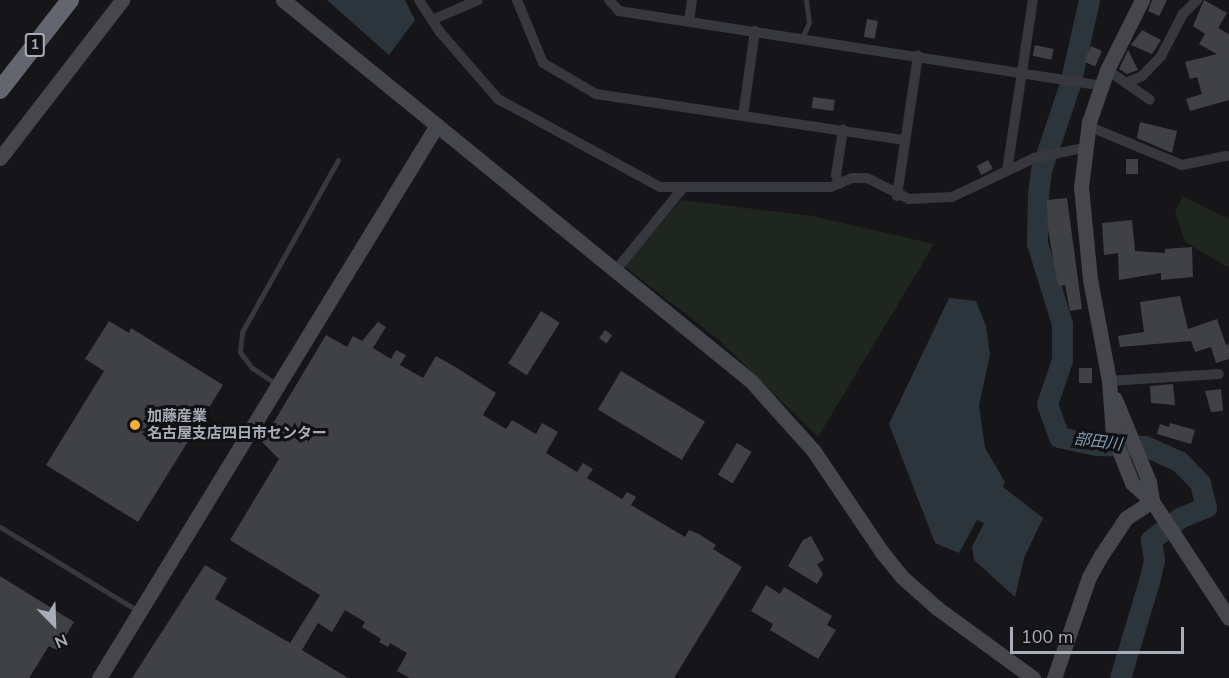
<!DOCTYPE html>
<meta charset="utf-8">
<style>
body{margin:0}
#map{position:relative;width:1229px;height:678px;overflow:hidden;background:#161618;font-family:"Nunito Sans","Noto Sans JP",sans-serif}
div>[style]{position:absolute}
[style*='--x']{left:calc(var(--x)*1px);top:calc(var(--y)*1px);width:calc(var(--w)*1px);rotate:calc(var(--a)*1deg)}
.green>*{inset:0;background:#1e261f}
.water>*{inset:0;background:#2c353c}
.river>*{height:21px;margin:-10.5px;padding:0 10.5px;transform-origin:10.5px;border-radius:10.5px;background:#2c353c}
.building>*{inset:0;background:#404145;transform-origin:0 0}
.lane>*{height:5px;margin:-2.5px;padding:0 2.5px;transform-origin:2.5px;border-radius:2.5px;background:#37383d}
.street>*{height:10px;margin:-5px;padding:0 5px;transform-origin:5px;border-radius:5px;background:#37383d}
.secondary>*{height:15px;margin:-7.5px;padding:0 7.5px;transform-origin:7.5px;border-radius:7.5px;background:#45474d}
.highway>*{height:18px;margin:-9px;padding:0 9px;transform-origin:9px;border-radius:9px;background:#63666e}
.dots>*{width:16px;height:16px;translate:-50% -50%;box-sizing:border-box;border:3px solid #111113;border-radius:50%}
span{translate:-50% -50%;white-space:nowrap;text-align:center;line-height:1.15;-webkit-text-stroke:6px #111113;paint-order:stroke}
.shield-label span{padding:2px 4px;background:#111113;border:2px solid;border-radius:4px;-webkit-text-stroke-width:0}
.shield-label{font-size:14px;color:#a8adb8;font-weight:700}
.poi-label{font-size:15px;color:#a8adb8;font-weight:700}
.left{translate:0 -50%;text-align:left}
.water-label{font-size:16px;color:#7f9bb3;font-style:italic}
.north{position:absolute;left:24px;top:594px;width:60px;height:60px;-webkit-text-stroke:4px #111113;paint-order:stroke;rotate:157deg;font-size:16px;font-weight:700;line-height:24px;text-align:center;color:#a8adb8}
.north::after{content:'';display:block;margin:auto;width:21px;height:27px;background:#a8adb8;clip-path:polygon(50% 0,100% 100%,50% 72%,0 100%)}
.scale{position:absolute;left:1010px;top:627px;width:174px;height:27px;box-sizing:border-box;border:3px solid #a8adb8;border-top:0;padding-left:8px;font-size:18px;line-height:21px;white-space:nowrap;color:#a8adb8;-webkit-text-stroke:4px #111113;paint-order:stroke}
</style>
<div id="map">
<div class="green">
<div style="clip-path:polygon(1183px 196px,1229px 219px,1229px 268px,1185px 242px,1175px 211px)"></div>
<div style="clip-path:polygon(681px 200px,812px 216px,934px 244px,818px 437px,719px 340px,624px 266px)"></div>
</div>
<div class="water">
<div style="clip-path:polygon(327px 0,405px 0,415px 20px,389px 55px)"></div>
<div style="clip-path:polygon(949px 298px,976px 301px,986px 326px,990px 355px,979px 405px,985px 448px,1005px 482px,1003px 487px,1043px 518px,1024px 558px,1015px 597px,974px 560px,972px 547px,984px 523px,977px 520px,959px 553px,935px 543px,889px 424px)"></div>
</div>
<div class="river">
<div style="--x:1089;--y:0;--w:86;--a:102.7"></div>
<div style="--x:1070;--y:84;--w:91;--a:108.6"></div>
<div style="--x:1041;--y:170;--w:26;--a:97"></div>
<div style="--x:1038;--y:196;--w:47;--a:91.2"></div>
<div style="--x:1037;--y:243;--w:85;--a:72.8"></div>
<div style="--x:1062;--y:324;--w:36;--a:90"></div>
<div style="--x:1062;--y:360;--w:46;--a:108.8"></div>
<div style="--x:1047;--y:404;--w:35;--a:70"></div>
<div style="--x:1059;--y:437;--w:39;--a:12"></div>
<div style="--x:1097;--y:445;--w:48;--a:1.2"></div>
<div style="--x:1145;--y:446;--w:37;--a:24"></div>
<div style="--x:1179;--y:461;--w:30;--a:46"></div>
<div style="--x:1200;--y:483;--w:25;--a:76"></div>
<div style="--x:1206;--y:507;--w:27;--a:158"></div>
<div style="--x:1181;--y:517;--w:38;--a:143"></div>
<div style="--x:1151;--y:540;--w:20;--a:81"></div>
<div style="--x:1154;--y:560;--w:18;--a:103"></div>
<div style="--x:1150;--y:578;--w:104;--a:106.7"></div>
</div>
<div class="building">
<div style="clip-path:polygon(1152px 0,1167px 0,1159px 16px,1148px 11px)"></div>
<div style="clip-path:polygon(1204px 0,1227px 13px,1218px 28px,1229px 34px,1229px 100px,1190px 111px,1186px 99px,1202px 94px,1197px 77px,1190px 79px,1185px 62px,1217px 54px,1199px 44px,1205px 34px,1193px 26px)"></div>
<div style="left:867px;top:19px;width:11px;height:18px;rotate:10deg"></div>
<div style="clip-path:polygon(1142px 30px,1161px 40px,1152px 54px,1131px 45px)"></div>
<div style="left:1035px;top:45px;width:19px;height:11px;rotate:12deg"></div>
<div style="left:1091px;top:46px;width:12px;height:17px;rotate:24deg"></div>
<div style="clip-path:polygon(1128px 50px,1138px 70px,1127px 74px,1119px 69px)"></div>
<div style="left:813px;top:97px;width:22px;height:11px;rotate:8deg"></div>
<div style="clip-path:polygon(1140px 122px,1177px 131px,1172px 153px,1137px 138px)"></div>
<div style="left:1126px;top:159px;width:12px;height:15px"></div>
<div style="left:988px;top:160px;width:10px;height:13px;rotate:61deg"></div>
<div style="clip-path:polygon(1067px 198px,1082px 309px,1070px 311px,1065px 285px,1059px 286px,1057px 281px,1048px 229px,1047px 200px)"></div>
<div style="clip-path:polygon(1132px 220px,1135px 251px,1165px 253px,1165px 249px,1192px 247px,1193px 277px,1161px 280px,1161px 273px,1119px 280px,1118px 253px,1104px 255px,1102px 223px)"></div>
<div style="clip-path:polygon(1180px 296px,1188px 329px,1217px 319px,1226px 345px,1229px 344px,1229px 359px,1216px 363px,1211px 347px,1195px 352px,1191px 341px,1120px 347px,1118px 336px,1144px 332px,1140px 302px)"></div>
<div style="left:541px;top:311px;width:22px;height:62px;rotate:32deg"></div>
<div style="clip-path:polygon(109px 321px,129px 333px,131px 328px,223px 385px,138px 522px,46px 465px,104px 371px,85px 359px)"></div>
<div style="clip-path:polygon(378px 322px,386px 327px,373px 348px,391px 359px,396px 350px,406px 355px,400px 365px,423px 378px,436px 356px,457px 368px,496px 393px,483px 415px,506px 429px,512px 420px,536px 434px,542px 423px,558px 432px,546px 453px,577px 472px,583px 463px,593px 469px,587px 478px,622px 499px,627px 492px,636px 497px,631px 505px,685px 537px,689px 530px,699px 534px,716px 545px,713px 549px,742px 567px,674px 678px,410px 678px,397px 671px,407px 653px,390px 643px,388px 647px,379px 642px,381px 639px,362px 627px,365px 622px,345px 610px,332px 632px,318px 623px,302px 650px,348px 678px,132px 678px,205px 565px,227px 578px,215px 599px,290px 643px,320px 595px,230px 540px,279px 459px,262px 442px,326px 335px,347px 347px,353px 336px,362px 341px)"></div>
<div style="left:605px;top:330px;width:9px;height:10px;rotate:36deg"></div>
<div style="left:1079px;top:368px;width:13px;height:15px"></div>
<div style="left:621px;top:371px;width:98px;height:45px;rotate:31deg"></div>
<div style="clip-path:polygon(1173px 384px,1175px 405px,1151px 403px,1150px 386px)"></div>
<div style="clip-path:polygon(1221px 389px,1223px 411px,1211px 412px,1205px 391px)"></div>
<div style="clip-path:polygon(1170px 423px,1195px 430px,1191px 444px,1157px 434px,1160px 424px,1169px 427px)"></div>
<div style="left:737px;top:443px;width:17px;height:37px;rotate:31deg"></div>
<div style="clip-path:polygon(811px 536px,824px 560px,817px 564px,823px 574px,817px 584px,788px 566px,803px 540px)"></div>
<div style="clip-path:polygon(0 576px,74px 622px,57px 650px,49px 646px,29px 678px,0 678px)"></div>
<div style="clip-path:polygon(766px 585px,780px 594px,784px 587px,832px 616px,827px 625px,836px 630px,818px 659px,770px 630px,773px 624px,751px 611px)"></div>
</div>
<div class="lane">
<div style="--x:802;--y:38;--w:17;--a:-66"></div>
<div style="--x:809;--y:22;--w:22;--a:-98"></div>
<div style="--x:276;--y:384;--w:29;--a:-146"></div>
<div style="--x:252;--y:368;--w:20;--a:-127"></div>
<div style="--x:240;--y:352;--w:20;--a:-84"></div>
<div style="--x:242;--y:332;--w:197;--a:-60.8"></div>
<div style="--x:0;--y:527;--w:162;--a:31.3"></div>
</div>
<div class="street">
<div style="--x:419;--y:0;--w:38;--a:57"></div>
<div style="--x:440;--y:32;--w:89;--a:49.1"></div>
<div style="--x:498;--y:99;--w:184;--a:28.5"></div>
<div style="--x:660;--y:187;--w:171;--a:0"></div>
<div style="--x:831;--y:187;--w:23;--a:-23"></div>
<div style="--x:852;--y:178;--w:15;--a:0"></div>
<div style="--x:867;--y:178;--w:47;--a:26.6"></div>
<div style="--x:909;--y:199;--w:43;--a:-2.7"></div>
<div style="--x:952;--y:197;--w:91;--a:-25.4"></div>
<div style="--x:1034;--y:158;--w:50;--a:-11.5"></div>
<div style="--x:517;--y:0;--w:68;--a:67.6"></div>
<div style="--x:543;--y:63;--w:61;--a:30.3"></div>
<div style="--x:596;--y:94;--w:312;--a:8.5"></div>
<div style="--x:609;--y:0;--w:15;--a:48"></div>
<div style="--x:619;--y:11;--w:488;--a:8.8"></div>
<div style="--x:432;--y:20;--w:50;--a:-23.5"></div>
<div style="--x:689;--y:21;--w:21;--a:-82"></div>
<div style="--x:1107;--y:70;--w:23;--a:34"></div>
<div style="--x:1126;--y:83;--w:17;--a:-24"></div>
<div style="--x:1142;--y:76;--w:28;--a:-46"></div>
<div style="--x:1161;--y:56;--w:47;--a:-62.4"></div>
<div style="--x:1183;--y:14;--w:20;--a:-45"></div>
<div style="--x:1126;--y:83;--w:29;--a:35"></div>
<div style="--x:743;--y:116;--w:86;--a:-82"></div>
<div style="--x:1088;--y:126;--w:102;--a:22.5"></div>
<div style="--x:1182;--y:165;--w:45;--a:-11.6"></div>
<div style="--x:1007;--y:171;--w:173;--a:-81.4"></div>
<div style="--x:839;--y:184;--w:9;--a:-108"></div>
<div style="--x:836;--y:175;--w:46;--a:-81.2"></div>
<div style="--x:897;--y:196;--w:142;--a:-81.5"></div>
<div style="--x:616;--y:270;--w:104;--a:-50.8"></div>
<div style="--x:1109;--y:381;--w:110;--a:-3.6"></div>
</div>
<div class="secondary">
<div style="--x:283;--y:0;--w:603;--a:39.15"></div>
<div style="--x:751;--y:381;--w:93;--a:48.1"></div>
<div style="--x:813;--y:450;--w:122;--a:56"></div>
<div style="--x:881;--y:551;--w:33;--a:51"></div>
<div style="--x:902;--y:577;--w:47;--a:41.5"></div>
<div style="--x:937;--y:608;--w:119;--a:36.1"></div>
<div style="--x:1142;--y:0;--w:78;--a:116.6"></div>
<div style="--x:1107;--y:70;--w:55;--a:109.1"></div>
<div style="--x:1089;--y:122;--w:65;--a:97"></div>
<div style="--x:1081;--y:187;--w:92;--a:84.4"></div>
<div style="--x:1090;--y:279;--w:104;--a:79.4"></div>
<div style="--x:1109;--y:381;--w:54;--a:85.8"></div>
<div style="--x:1113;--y:435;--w:52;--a:68.4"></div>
<div style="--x:1132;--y:483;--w:27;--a:42"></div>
<div style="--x:0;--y:158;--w:200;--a:-52.3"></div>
<div style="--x:1115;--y:399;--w:90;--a:67.7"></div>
<div style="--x:1149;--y:482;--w:19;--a:81"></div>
<div style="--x:1152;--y:501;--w:140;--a:56.7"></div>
<div style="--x:99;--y:678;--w:648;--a:-58.57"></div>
<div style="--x:1054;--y:678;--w:107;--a:-70.9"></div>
<div style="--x:1089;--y:577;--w:26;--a:-61"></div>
<div style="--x:1102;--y:554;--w:43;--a:-56.3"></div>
<div style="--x:1126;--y:518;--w:31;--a:-33"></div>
</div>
<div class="highway">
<div style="--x:0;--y:90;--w:114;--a:-52.1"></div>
</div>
<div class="dots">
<div style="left:135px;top:425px;background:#f2b134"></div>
</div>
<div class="shield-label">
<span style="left:35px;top:45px">1</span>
</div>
<div class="poi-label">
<span class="left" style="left:147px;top:425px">加藤産業<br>名古屋支店四日市センター</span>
</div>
<div class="water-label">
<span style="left:1098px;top:442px;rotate:7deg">部田川</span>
</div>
<div class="north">N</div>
<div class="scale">100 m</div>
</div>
